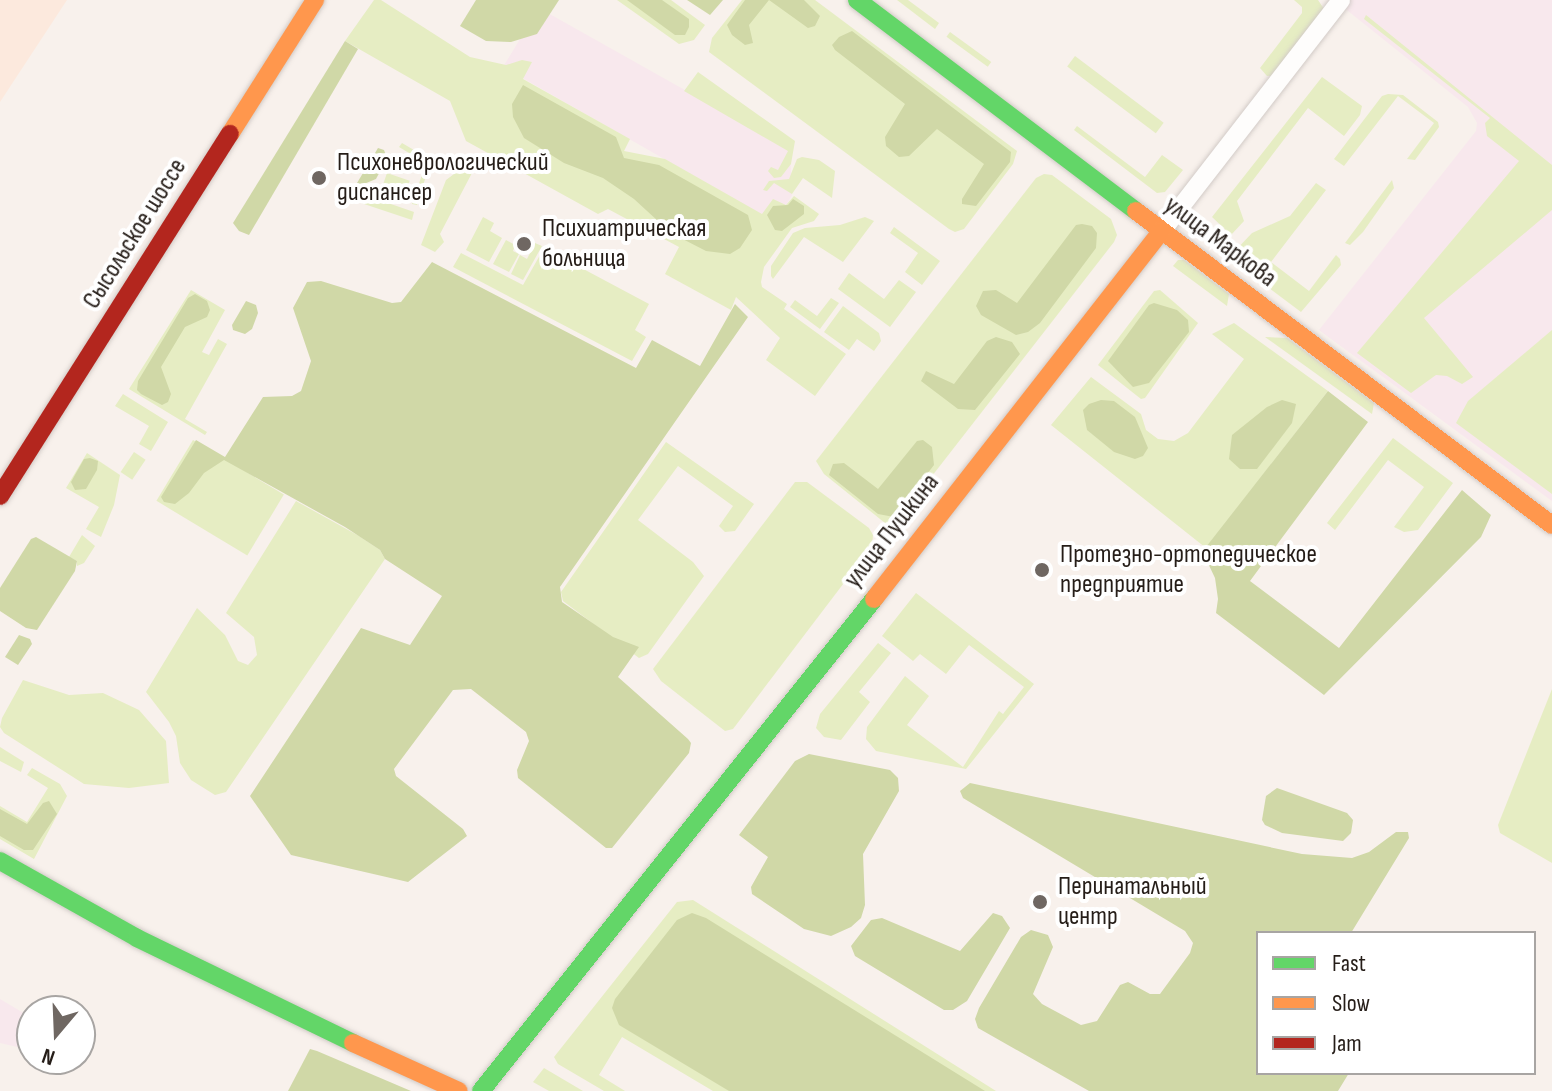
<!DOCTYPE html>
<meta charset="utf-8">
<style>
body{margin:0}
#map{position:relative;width:1552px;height:1091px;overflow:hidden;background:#f8f1ec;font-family:"Sofia Sans Condensed",sans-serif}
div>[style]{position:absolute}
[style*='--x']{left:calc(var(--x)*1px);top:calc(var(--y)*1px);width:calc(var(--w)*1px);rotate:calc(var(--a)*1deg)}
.built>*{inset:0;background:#fce9dd}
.industrial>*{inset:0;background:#f8e8ed}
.green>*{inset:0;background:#e6edc3;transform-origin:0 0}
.forest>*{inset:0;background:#d0d8a7}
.roads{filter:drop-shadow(0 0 2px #d2cbc7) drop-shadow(0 0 2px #d2cbc7)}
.street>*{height:18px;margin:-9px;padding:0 9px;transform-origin:9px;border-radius:9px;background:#fefdfc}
.fast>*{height:18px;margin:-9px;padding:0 9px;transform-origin:9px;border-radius:9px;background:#63d668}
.slow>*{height:18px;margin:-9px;padding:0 9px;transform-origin:9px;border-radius:9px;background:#ff974d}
.jam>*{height:18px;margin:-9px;padding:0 9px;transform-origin:9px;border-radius:9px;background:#b3261e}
.dots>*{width:22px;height:22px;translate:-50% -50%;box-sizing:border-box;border:4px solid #fff;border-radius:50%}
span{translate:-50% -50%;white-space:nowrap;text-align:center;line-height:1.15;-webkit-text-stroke:8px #fff;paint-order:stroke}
.poi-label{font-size:26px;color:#251d18}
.left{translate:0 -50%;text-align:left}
.street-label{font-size:26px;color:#251d18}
.legend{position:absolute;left:1256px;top:931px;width:280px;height:144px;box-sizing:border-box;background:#fff;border:2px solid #a8a5a3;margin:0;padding:10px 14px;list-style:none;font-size:24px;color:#251d18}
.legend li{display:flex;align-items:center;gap:16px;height:40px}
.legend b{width:40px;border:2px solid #a8a5a3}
.north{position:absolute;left:16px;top:995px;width:80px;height:80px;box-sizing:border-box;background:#fff;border:2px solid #a8a5a3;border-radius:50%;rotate:199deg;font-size:22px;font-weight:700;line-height:32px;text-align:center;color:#251d18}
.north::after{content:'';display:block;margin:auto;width:28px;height:36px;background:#6f6762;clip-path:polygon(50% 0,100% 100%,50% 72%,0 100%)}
</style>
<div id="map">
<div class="built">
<div style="clip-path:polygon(0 0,67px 0,0 102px)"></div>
</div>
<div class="industrial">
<div style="clip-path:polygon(1349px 0,1552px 0,1552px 501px,1319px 330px,1476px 131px,1477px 123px,1468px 107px,1343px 7px)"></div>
<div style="clip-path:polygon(539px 8px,790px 149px,792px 195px,787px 204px,764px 216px,503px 67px)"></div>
<div style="clip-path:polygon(0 999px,32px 1018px,32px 1044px,26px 1049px,0 1043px)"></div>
</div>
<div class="green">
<div style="clip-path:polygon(374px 0,381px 0,470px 57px,506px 65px,522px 60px,532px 62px,523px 79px,630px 139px,624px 151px,665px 159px,762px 214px,773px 199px,786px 205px,794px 196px,819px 214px,814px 221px,792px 228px,764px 267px,761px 282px,762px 287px,787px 304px,784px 309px,846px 354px,815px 396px,766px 360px,780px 338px,736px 297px,731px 310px,665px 274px,679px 247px,608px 209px,598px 214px,466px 141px,450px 101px,345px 41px)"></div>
<div style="clip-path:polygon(617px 0,671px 0,705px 25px,694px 40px,679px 44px)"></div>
<div style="clip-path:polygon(742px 0,815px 0,1017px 151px,1013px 164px,964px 229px,955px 232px,949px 229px,709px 52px,712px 38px)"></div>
<div style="clip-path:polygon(897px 0,908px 0,939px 23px,935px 29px)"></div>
<div style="clip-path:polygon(1294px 0,1318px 0,1324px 9px,1273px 76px,1267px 76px,1260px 68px,1302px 13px,1302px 7px)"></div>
<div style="clip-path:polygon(1366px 15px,1552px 165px,1552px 210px,1424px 318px,1473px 377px,1462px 384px,1447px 376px,1436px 375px,1411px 393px,1357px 353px,1519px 161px,1487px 136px,1485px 123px,1490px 118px,1364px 19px)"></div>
<div style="left:950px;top:32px;width:51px;height:6px;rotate:36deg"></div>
<div style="left:1075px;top:56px;width:111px;height:13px;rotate:37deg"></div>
<div style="clip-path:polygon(698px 72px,795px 141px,791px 164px,781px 177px,774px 178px,768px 171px,771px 167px,778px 170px,788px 151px,684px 91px)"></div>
<div style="clip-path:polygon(1322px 77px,1362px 106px,1360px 115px,1344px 136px,1308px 108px,1237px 201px,1244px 221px,1231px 235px,1212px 217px)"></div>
<div style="clip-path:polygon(1388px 94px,1403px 95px,1438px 122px,1439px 127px,1415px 160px,1407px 159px,1434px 123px,1398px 96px,1344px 166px,1334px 159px,1382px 96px)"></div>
<div style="clip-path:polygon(1077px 126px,1145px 177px,1162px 155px,1183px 170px,1165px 192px,1157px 193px,1074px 130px)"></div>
<div style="clip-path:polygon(402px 143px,431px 160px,417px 205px,412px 204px,426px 163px,399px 147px)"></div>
<div style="clip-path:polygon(802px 157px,819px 160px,835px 171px,832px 198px,803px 178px,792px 194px,774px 183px,767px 191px,763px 190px,769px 181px,789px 179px,797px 159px)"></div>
<div style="clip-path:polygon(458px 171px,473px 171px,440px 234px,444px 242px,435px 252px,421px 245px,446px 180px)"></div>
<div style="left:387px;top:173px;width:24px;height:19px;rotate:19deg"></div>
<div style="clip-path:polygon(1044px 174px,1052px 175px,1111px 219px,1117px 235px,1114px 242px,897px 521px,885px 523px,824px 474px,816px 461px,1036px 178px)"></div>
<div style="clip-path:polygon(1392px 180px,1394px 188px,1363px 232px,1350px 245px,1345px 243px)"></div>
<div style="clip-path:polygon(1316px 183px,1326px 190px,1271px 262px,1309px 291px,1336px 255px,1340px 259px,1341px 265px,1301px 312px,1236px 263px,1234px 252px,1252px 233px,1290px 216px)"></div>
<div style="clip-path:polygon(359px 193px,414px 212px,412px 220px,352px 200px)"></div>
<div style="clip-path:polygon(483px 217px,494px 223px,490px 231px,502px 238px,489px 262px,466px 250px)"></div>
<div style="clip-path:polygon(865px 217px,874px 221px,843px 262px,804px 237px,773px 279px,771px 276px,771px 266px,793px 233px,805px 228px,840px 225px)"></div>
<div style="clip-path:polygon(894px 227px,940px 261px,922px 285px,905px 272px,918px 253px,890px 233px)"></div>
<div style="clip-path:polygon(506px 240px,515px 245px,513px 251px,519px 254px,509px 272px,493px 264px)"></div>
<div style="clip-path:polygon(535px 243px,542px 246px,523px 280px,511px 274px,520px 255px,527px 259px)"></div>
<div style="clip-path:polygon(544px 248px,649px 304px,635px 330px,646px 337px,632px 361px,453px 267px,461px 253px,523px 285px)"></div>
<div style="clip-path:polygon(1178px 260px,1184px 260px,1229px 294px,1227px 306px,1173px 266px)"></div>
<div style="clip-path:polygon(849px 273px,884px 299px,899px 280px,916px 292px,890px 327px,838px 289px)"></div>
<div style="clip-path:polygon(191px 290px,225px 310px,202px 352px,209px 355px,218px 339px,227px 344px,185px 419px,207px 432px,205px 435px,129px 389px)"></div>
<div style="clip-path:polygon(1160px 290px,1198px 323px,1145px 398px,1141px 399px,1098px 365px,1154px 291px)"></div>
<div style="clip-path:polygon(831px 298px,839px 303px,820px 329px,790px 307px,795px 300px,817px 316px)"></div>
<div style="clip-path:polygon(843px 306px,879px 333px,881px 341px,874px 351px,857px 339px,849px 350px,824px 332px)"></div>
<div style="clip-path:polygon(1234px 323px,1328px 391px,1206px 548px,1051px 425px,1091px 377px,1141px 414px,1146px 430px,1158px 439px,1174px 441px,1188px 433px,1244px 359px,1212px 334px)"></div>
<div style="clip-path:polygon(1552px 330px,1552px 494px,1456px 423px,1468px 401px)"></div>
<div style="clip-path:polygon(1265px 337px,1287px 338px,1374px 403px,1372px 414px)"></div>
<div style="clip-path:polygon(123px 394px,168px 422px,151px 451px,139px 444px,149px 426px,115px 406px)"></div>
<div style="clip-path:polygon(1393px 438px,1453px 483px,1418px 530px,1404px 532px,1394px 527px,1424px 487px,1388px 460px,1335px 530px,1327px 523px)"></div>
<div style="left:193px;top:440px;width:106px;height:71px;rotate:31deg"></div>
<div style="clip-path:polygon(666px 442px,754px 504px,735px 531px,725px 532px,719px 526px,733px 506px,678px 466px,638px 520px,693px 562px,704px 576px,648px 654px,639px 658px,563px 601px,561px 592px)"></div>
<div style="left:134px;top:452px;width:14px;height:24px;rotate:34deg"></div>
<div style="clip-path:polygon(87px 453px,120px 475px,114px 505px,101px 537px,86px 529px,99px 507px,66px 488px)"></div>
<div style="clip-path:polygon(795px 482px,807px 482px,869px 528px,873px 535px,872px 546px,733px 729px,725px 731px,661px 681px,653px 669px)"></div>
<div style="clip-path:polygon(296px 501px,359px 536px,380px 550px,385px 559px,226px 792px,215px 795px,191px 780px,180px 763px,176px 736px,169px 722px,146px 692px,197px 608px,225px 635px,238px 661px,248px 665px,257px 655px,254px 637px,226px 613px)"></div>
<div style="clip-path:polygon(82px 535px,95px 546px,84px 563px,77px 566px,77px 561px,69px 557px)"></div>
<div style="clip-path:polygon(916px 593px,1034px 684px,966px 769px,876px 751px,866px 739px,867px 727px,905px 676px,929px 696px,907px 725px,963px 767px,999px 711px,1003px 714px,1024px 687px,969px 645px,946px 674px,920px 654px,913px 661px,882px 636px)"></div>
<div style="clip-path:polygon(878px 643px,891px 653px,859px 692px,870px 702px,841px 740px,824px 737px,816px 728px,820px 714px)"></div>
<div style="clip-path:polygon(23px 680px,69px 695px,103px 693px,139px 710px,166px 741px,169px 783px,129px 788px,84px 784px,4px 733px,0 727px,2px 718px)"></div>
<div style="clip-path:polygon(1552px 689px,1552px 863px,1500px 833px,1498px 825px)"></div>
<div style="clip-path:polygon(0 747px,24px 762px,21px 772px,0 761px)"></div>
<div style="clip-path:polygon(32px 768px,60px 784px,67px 796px,34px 859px,0 839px,0 806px,27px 822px,48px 788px,27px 775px)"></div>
<div style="clip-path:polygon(693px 900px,996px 1091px,713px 1091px,622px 1037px,599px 1075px,625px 1091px,604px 1091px,558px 1064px,554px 1057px,677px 902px)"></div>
<div style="clip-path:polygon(544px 1068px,583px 1091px,549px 1091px,533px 1082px)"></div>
</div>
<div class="forest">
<div style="clip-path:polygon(476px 0,559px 0,537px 34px,511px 42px,486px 41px,460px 26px)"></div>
<div style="clip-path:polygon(627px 0,662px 0,689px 19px,689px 27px,685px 35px,675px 35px)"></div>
<div style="clip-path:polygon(687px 0,723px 0,710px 15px)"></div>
<div style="clip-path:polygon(745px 0,804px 0,820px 16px,815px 26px,808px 28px,769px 0,749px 25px,753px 43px,745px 45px,732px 35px,727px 25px)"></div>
<div style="clip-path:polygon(852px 31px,1011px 152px,1010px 162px,976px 206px,962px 204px,962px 199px,984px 164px,937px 129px,909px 156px,899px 157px,886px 146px,885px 137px,905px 104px,835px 50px,832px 45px,839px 37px)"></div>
<div style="clip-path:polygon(345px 41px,358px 49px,249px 235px,239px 231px,233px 223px)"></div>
<div style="clip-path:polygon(523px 85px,616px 137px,624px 158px,659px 165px,748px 215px,752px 230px,740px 248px,730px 254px,706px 251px,671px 233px,634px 199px,603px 178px,564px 163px,524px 138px,513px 117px,512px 104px)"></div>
<div style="clip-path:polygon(378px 148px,384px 150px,387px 158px,376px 179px,354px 188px)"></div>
<div style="clip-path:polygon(793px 199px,804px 206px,804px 214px,782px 231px,775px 230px,767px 215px,773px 206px,788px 205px)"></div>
<div style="clip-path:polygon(1082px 224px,1092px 226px,1097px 233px,1096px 248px,1040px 323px,1028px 332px,1016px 335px,981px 315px,976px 306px,983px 291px,996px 290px,1017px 303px,1076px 225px)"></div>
<div style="clip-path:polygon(432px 262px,636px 368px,652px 340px,700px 366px,735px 304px,748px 317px,560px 587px,562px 602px,613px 637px,639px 647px,618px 677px,688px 739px,691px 743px,689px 753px,612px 848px,606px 848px,518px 778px,517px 770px,529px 741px,526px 732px,471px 689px,453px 690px,394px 769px,396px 776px,463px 829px,467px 836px,408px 882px,291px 855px,250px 796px,361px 628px,410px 645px,442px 596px,385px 559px,380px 550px,345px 527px,224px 460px,204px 473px,189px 493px,175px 504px,164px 502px,161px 497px,196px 440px,225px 457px,263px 397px,292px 396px,301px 391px,311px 361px,293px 308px,307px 282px,321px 281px,392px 303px,401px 302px)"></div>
<div style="clip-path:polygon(195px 294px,207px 301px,210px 310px,207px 317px,185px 327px,161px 367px,171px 394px,168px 402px,162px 405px,141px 394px,137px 390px,138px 381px,188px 298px)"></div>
<div style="clip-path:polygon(246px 301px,256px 305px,258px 313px,252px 329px,245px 334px,233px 330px,232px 325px)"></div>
<div style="clip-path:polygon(1154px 303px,1177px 310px,1188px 320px,1189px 332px,1149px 383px,1133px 387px,1108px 361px,1149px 305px)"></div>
<div style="clip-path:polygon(996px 337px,1012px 342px,1020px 354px,975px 410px,958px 409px,921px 381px,926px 371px,954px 384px,987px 341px)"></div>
<div style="clip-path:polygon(1328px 391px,1368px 422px,1250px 581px,1339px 648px,1462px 490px,1491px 515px,1481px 537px,1324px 695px,1216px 613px,1218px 599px,1215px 578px,1205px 557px,1206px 547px)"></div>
<div style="clip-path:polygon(1101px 400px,1114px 401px,1135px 417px,1148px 448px,1143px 456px,1135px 459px,1114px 452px,1087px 430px,1083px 410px,1089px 404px)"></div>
<div style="clip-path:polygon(1282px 400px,1296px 404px,1292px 423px,1257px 469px,1240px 469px,1229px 459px,1232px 435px,1267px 407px)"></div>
<div style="clip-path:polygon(923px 440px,932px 447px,934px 465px,894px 517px,878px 514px,829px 475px,833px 464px,844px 463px,878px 489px,917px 441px)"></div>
<div style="clip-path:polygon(90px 458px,98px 461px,97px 470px,86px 489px,75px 490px,71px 482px,84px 459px)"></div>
<div style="clip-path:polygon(36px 537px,77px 561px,75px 571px,37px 630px,26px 628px,0 611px,0 588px,31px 539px)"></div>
<div style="clip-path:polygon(19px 635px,30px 639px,32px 644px,18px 665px,5px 657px)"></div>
<div style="clip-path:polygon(809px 754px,890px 770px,898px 778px,899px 791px,863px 854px,865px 905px,861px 918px,851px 927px,831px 936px,804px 929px,752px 894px,751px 887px,768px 857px,739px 835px,795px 761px)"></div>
<div style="clip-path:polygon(970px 783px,1302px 854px,1352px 858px,1369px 852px,1396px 832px,1408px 832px,1409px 838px,1351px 933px,1258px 933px,1258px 1073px,1349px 1073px,1338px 1091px,1089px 1091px,978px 1028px,975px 1019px,979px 1008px,1021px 937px,1031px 930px,1048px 935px,1053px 947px,1033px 994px,1042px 1004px,1081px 1025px,1097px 1021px,1120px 985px,1128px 982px,1150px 994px,1160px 994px,1190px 953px,1193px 943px,1185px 931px,963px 798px,960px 791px)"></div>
<div style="clip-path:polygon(1277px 788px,1347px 813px,1353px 820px,1351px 833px,1343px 841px,1282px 833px,1265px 825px,1262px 820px,1266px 796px)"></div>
<div style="clip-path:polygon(49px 801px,57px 814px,33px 850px,24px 850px,0 836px,0 809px,27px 824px,43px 803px)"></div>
<div style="clip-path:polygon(692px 913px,706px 918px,985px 1091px,729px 1091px,619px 1025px,612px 1008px,615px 999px,677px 920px)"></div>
<div style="clip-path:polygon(993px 913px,1002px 916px,1010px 928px,967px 1001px,953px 1010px,944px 1010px,855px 956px,851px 946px,871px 920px,882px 918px,960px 951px)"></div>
<div style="clip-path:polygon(310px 1049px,317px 1051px,411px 1091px,288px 1091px)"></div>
</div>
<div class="roads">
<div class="street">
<div style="--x:1162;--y:231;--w:292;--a:-52.2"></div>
</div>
<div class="fast">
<div style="--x:857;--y:0;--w:350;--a:37.1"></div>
<div style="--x:0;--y:861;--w:157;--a:29.3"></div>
<div style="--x:137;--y:938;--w:240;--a:25.9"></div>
<div style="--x:481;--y:1091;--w:630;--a:-51.38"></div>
</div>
<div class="slow">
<div style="--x:230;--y:134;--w:159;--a:-57.6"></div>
<div style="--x:1136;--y:211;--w:521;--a:37.05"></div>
<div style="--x:874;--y:599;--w:467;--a:-52"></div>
<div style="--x:353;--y:1043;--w:116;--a:24.4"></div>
</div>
<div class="jam">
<div style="--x:0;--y:496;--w:429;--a:-57.6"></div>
</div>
</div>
<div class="dots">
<div style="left:319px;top:178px;background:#6f6762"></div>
<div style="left:524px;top:244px;background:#6f6762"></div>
<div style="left:1042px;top:570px;background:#6f6762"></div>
<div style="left:1040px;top:902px;background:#6f6762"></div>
</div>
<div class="poi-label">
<span class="left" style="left:337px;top:178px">Психоневрологический<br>диспансер</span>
<span class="left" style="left:542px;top:244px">Психиатрическая<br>больница</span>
<span class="left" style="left:1060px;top:570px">Протезно-ортопедическое<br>предприятие</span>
<span class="left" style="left:1058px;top:902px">Перинатальный<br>центр</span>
</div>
<div class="street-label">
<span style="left:135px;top:234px;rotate:-58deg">Сысольское шоссе</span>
<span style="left:1220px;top:242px;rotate:37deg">улица Маркова</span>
<span style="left:892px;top:531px;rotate:-52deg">улица Пушкина</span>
</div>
<ul class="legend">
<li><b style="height:10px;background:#63d668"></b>Fast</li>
<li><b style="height:10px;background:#ff974d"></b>Slow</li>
<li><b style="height:10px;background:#b3261e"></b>Jam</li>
</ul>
<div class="north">N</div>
</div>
